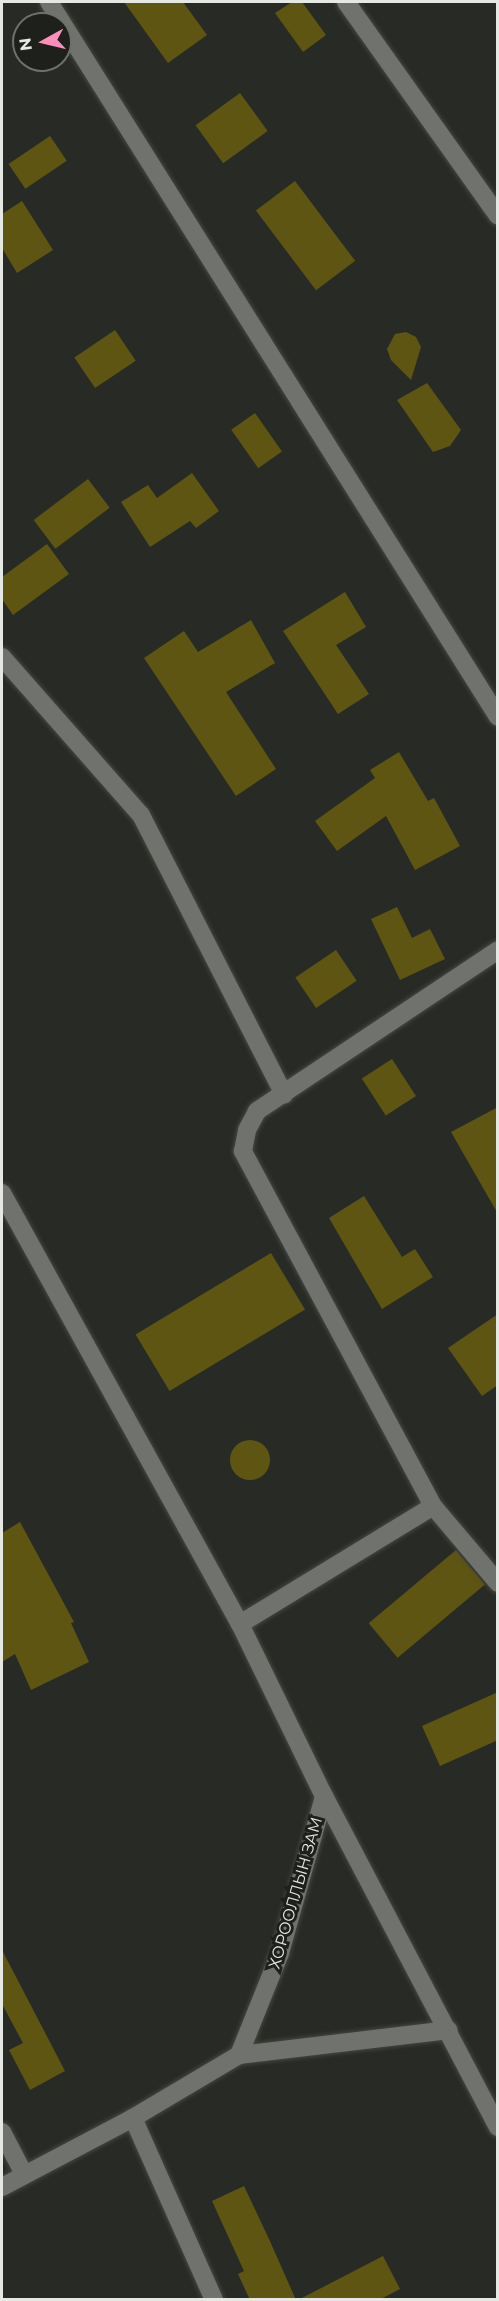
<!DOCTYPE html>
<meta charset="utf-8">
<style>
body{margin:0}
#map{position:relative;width:499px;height:2301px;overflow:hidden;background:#282b25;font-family:Montserrat,sans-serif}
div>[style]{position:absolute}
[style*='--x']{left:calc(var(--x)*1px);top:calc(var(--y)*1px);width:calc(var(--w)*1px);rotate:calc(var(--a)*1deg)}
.building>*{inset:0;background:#5e5513;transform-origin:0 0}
.round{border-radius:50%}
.roads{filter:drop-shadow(0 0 2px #444641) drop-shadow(0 0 2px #444641)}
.street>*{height:18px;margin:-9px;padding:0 9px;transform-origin:9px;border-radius:9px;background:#70736d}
.secondary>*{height:18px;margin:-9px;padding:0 9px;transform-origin:9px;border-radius:9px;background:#70736d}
span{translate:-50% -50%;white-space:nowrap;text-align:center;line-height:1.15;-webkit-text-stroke:6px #1e211b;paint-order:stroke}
.street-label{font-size:16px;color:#e6e8e4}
.frame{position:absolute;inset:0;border:3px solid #e6e8e4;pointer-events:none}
.north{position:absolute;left:12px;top:12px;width:60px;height:60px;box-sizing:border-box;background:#1e211b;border:2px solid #6e716b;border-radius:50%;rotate:262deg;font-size:16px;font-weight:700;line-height:24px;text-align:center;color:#e6e8e4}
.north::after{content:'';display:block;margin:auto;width:21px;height:27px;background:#ff8eba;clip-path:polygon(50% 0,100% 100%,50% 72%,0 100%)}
</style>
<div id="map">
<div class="building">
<div style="clip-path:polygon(124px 2px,183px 2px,207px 35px,168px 63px)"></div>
<div style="clip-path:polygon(292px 2px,302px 2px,326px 35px,303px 52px,275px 13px)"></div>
<div style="left:240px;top:93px;width:47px;height:55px;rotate:54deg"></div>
<div style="left:50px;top:136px;width:30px;height:50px;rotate:56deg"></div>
<div style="left:295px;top:181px;width:100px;height:49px;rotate:53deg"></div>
<div style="clip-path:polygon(22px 201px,53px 250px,17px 273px,2px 248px,2px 214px)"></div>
<div style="left:115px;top:330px;width:37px;height:49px;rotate:56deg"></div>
<div style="clip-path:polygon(406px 332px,416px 337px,421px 347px,411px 380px,391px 360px,387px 349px,395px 334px)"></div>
<div style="clip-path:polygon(427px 383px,461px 430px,450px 446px,433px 452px,397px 400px)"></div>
<div style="left:255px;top:413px;width:47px;height:29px;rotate:55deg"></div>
<div style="clip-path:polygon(192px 473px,219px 511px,196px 528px,190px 521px,150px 547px,121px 502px,148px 485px,157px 498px)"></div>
<div style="left:88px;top:479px;width:36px;height:68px;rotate:53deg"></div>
<div style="clip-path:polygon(47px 544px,69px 574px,13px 615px,2px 599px,2px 577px)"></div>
<div style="clip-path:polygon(345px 592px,366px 627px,336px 645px,369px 694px,338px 714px,283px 631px)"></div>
<div style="clip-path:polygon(251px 620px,275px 663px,226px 692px,276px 769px,236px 796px,144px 658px,184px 631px,198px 652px)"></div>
<div style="clip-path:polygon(399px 752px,428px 801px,434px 798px,460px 846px,415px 870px,386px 816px,337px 851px,315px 821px,375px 778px,370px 770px)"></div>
<div style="clip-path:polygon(397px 907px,412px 938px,430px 929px,445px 959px,400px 980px,371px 919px)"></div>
<div style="left:336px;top:950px;width:37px;height:49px;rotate:56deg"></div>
<div style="left:392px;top:1059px;width:44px;height:36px;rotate:57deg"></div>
<div style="clip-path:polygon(498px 1107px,498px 1214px,451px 1132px)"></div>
<div style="clip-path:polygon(364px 1196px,402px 1257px,415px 1249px,433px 1277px,382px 1309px,329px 1218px)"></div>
<div style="left:271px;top:1253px;width:66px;height:158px;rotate:59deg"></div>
<div style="clip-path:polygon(498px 1314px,498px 1385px,482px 1396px,448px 1348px)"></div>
<div class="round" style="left:230px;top:1440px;width:40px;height:40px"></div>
<div style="clip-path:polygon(20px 1522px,74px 1622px,71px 1623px,89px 1662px,31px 1690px,15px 1654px,2px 1662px,2px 1533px)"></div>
<div style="left:456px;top:1550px;width:45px;height:114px;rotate:50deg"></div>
<div style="clip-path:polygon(498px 1692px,498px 1740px,440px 1766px,422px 1726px)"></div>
<div style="clip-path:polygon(2px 1950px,65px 2071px,30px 2090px,9px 2050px,23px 2043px,2px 2004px)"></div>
<div style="clip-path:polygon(244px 2186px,269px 2239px,296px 2300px,250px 2300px,238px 2274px,244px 2271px,212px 2201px)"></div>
<div style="clip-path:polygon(383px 2256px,400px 2289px,379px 2300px,298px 2300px)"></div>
</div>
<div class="roads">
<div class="street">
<div style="--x:49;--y:2;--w:844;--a:57.87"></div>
<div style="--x:346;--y:2;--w:262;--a:54.6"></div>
<div style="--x:2;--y:657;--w:210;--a:48.7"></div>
<div style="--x:141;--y:815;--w:314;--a:62.9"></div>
<div style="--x:433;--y:1506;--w:101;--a:49.8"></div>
<div style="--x:240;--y:1624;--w:226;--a:-31.4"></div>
<div style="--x:433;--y:1506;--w:403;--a:-118.2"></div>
<div style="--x:243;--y:1151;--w:21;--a:-79"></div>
<div style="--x:247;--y:1130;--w:21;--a:-62"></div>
<div style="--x:257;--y:1111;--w:290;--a:-33.7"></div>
<div style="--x:133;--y:2118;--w:199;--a:66"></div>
<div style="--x:2;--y:2132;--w:47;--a:62.4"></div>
</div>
<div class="secondary">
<div style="--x:2;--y:1193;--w:492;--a:61.1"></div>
<div style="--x:240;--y:1624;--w:191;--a:64"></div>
<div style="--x:324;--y:1796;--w:374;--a:62.3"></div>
<div style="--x:239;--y:2055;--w:110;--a:-68.1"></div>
<div style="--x:280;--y:1953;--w:163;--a:-74.3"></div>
<div style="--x:2;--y:2187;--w:148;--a:-27.8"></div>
<div style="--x:133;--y:2118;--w:123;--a:-30.7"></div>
<div style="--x:239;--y:2055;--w:211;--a:-6.8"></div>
</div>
</div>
<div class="street-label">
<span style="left:296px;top:1893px;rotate:-74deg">ХОРООЛЛЫН ЗАМ</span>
</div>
<div class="frame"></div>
<div class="north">N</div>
</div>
